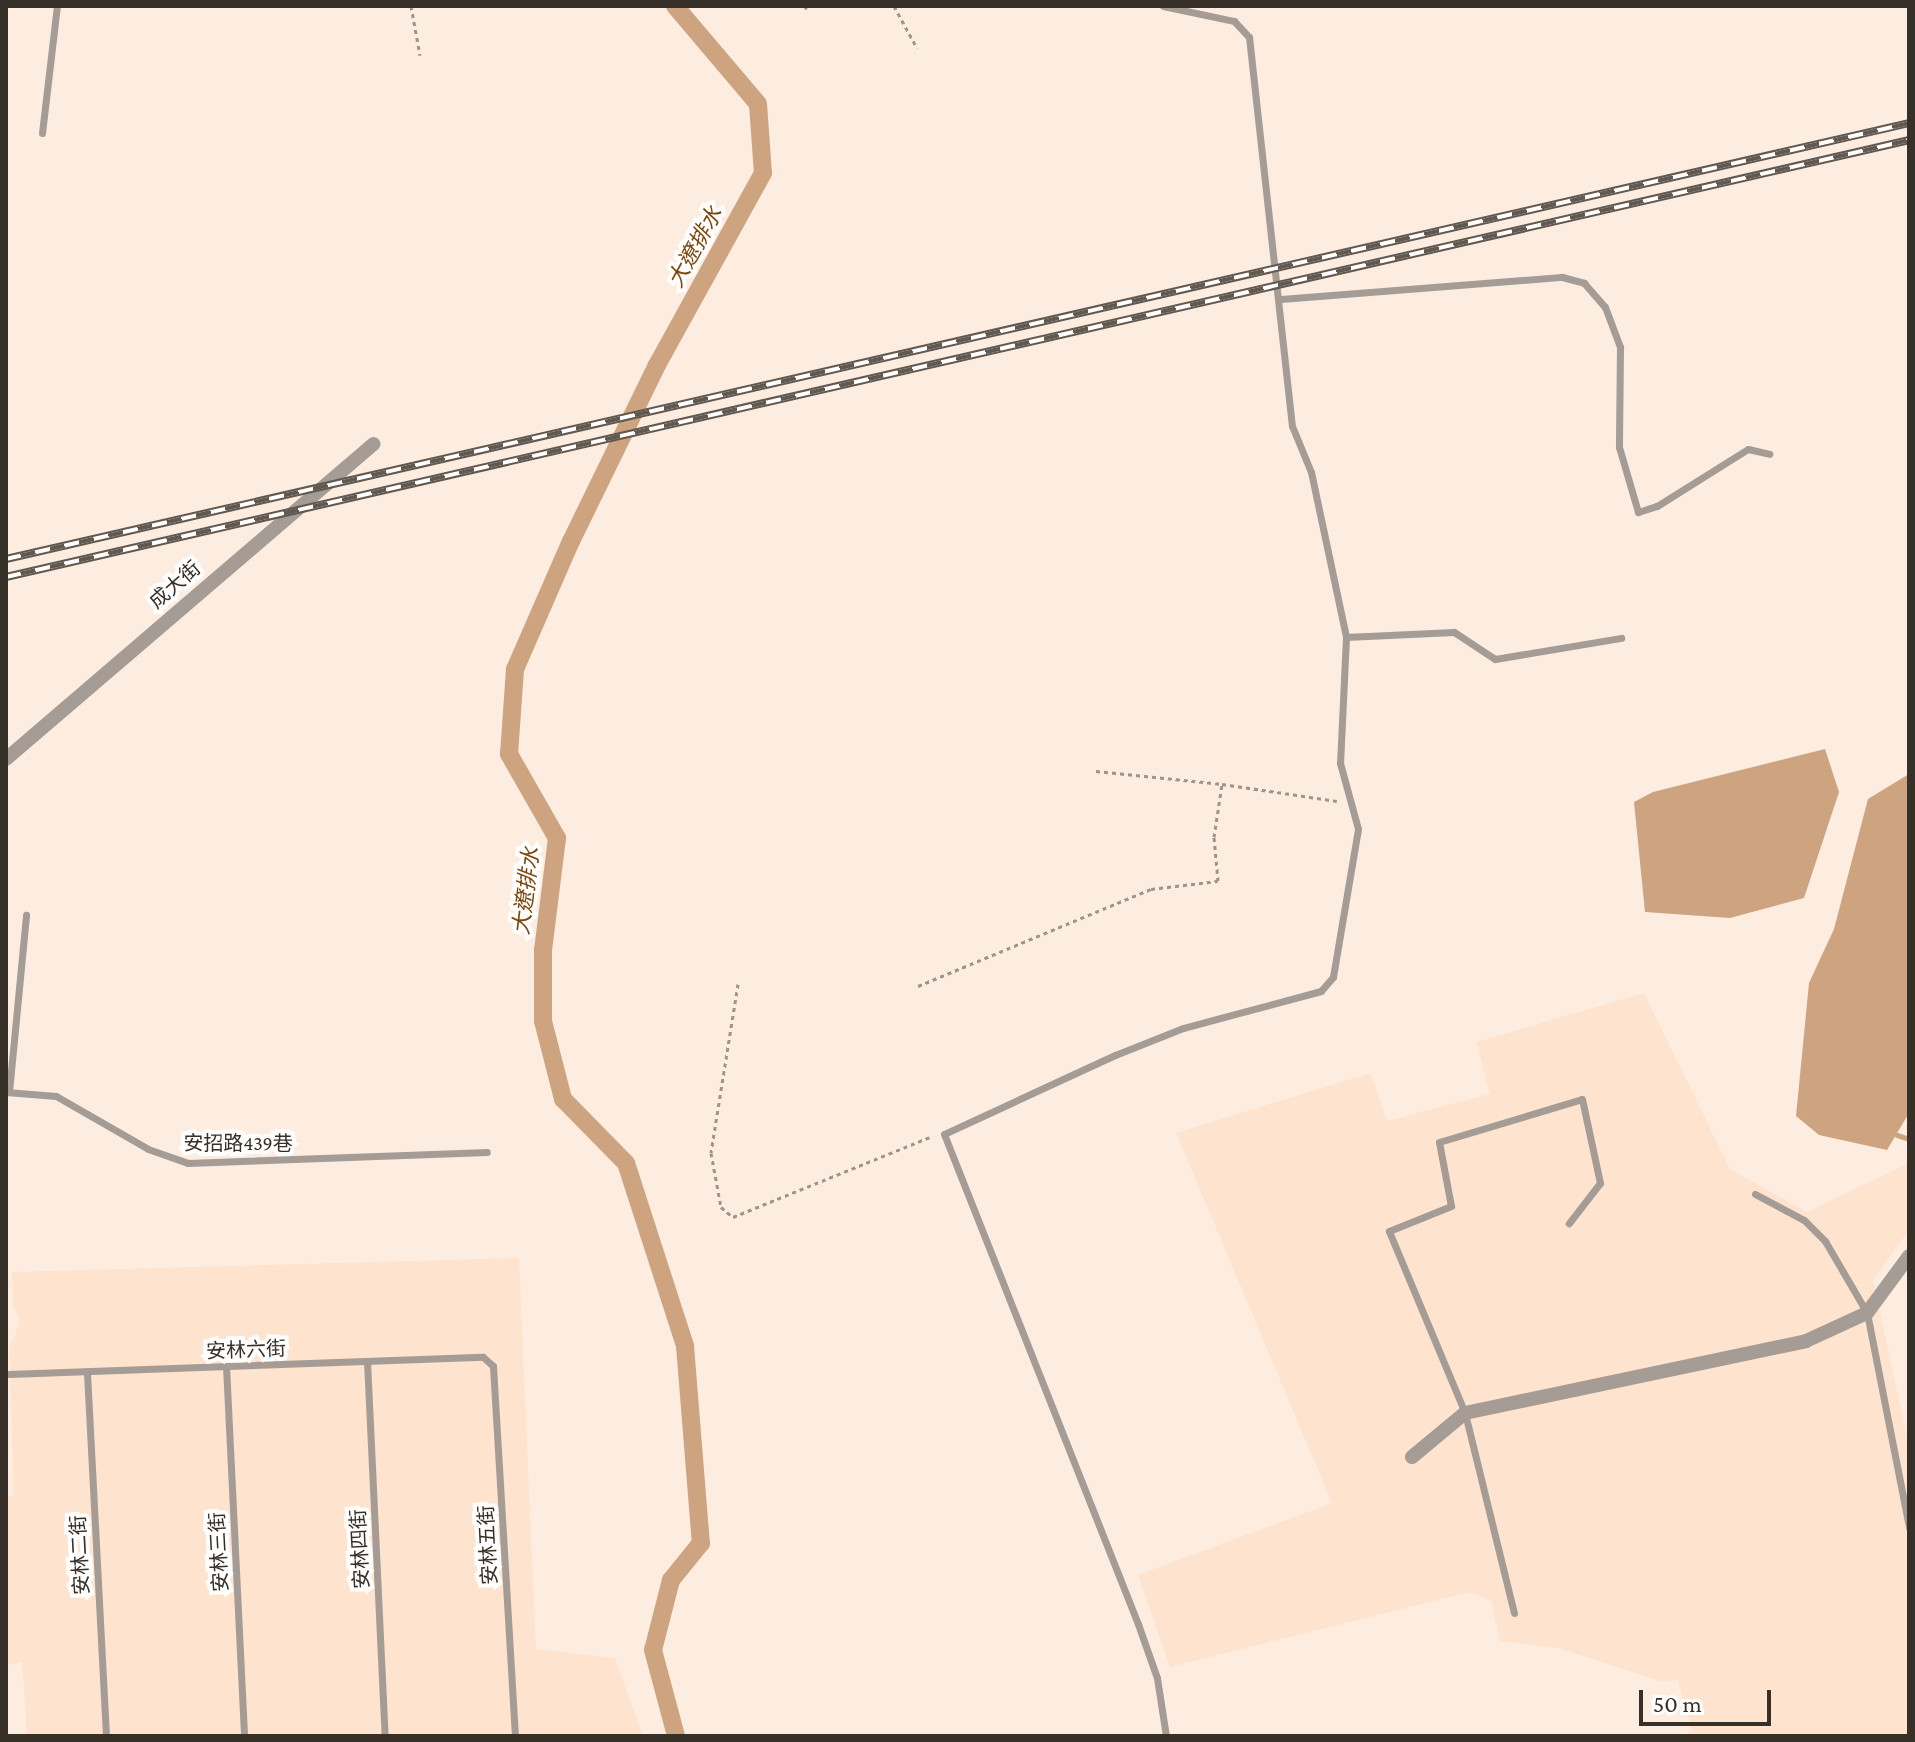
<!DOCTYPE html>
<meta charset="utf-8">
<style>
body{margin:0}
#map{position:relative;width:1915px;height:1742px;overflow:hidden;background:#fdede0;font-family:"Crimson Pro","Noto Sans TC",serif}
div>[style]{position:absolute}
[style*='--x']{left:calc(var(--x)*1px);top:calc(var(--y)*1px);width:calc(var(--w)*1px);rotate:calc(var(--a)*1deg)}
.built>*{inset:0;background:#fee3ce}
.water>*{inset:0;background:#cea380}
.stream>*{height:5px;margin:-2.5px;padding:0 2.5px;transform-origin:2.5px;border-radius:2.5px;background:#cea380}
.canal>*{height:18px;margin:-9px;padding:0 9px;transform-origin:9px;border-radius:9px;background:#cea380}
.path>*{height:3px;margin-top:-1.5px;transform-origin:0;background:repeating-linear-gradient(90deg,#a0948a 0 4px,transparent 0 8px)}
.lane>*{height:7px;margin:-3.5px;padding:0 3.5px;transform-origin:3.5px;border-radius:3.5px;background:#a49c95}
.street>*{height:14px;margin:-7px;padding:0 7px;transform-origin:7px;border-radius:7px;background:#a49c95}
.rail>*{height:8px;margin-top:-4px;transform-origin:0;background:repeating-linear-gradient(90deg,#fefefe 0 15px,#615850 0 30px);box-sizing:border-box;border-block:2px solid #615850}
span{translate:-50% -50%;white-space:nowrap;text-align:center;line-height:1.15;-webkit-text-stroke:8px #fefefe;paint-order:stroke}
.street-label{font-size:20px;color:#373029}
.water-label{font-size:22px;color:#7d470b;font-style:italic}
.frame{position:absolute;inset:0;border:8px solid #373029;pointer-events:none}
.scale{position:absolute;left:1639px;top:1690px;width:132px;height:36px;box-sizing:border-box;border:4px solid #373029;border-top:0;padding-left:10px;font-size:24px;line-height:28px;white-space:nowrap;color:#373029;-webkit-text-stroke:6px #fefefe;paint-order:stroke}
</style>
<div id="map">
<div class="built">
<div style="clip-path:polygon(1644px 993px,1730px 1169px,1807px 1212px,1909px 1163px,1909px 1230px,1873px 1280px,1909px 1446px,1909px 1736px,1682px 1736px,1692px 1730px,1678px 1680px,1660px 1681px,1558px 1648px,1500px 1641px,1491px 1601px,1470px 1592px,1170px 1667px,1138px 1575px,1332px 1503px,1176px 1133px,1371px 1073px,1387px 1121px,1490px 1094px,1476px 1042px)"></div>
<div style="clip-path:polygon(519px 1258px,536px 1649px,615px 1658px,643px 1736px,27px 1736px,22px 1662px,6px 1665px,6px 1497px,14px 1496px,9px 1349px,20px 1322px,13px 1305px,12px 1272px)"></div>
</div>
<div class="water">
<div style="clip-path:polygon(1825px 749px,1839px 792px,1804px 898px,1730px 918px,1645px 912px,1634px 802px,1653px 792px)"></div>
<div style="clip-path:polygon(1909px 774px,1909px 1113px,1887px 1150px,1819px 1135px,1796px 1116px,1809px 983px,1834px 929px,1868px 799px)"></div>
</div>
<div class="stream">
<div style="--x:1897;--y:1135;--w:13;--a:18"></div>
</div>
<div class="canal">
<div style="--x:675;--y:6;--w:128;--a:49.7"></div>
<div style="--x:758;--y:104;--w:69;--a:85.9"></div>
<div style="--x:763;--y:173;--w:219;--a:118.9"></div>
<div style="--x:657;--y:365;--w:196;--a:116"></div>
<div style="--x:571;--y:541;--w:140;--a:113.6"></div>
<div style="--x:515;--y:669;--w:85;--a:94"></div>
<div style="--x:509;--y:754;--w:97;--a:60.3"></div>
<div style="--x:557;--y:838;--w:113;--a:97.1"></div>
<div style="--x:543;--y:950;--w:71;--a:90"></div>
<div style="--x:543;--y:1021;--w:81;--a:75.6"></div>
<div style="--x:563;--y:1099;--w:90;--a:45.5"></div>
<div style="--x:626;--y:1163;--w:192;--a:72.1"></div>
<div style="--x:685;--y:1346;--w:198;--a:85.4"></div>
<div style="--x:701;--y:1543;--w:48;--a:129"></div>
<div style="--x:671;--y:1580;--w:72;--a:104.4"></div>
<div style="--x:653;--y:1650;--w:89;--a:75"></div>
</div>
<div class="path">
<div style="--x:411;--y:6;--w:50;--a:79.6"></div>
<div style="--x:894;--y:6;--w:48;--a:61.3"></div>
<div style="--x:805;--y:9;--w:4;--a:-56"></div>
<div style="--x:1096;--y:771;--w:127;--a:5.9"></div>
<div style="--x:738;--y:984;--w:171;--a:99.1"></div>
<div style="--x:711;--y:1153;--w:55;--a:79.5"></div>
<div style="--x:721;--y:1207;--w:16;--a:40"></div>
<div style="--x:733;--y:1217;--w:215;--a:-22.1"></div>
<div style="--x:918;--y:986;--w:252;--a:-22.6"></div>
<div style="--x:1151;--y:889;--w:67;--a:-6.8"></div>
<div style="--x:1218;--y:881;--w:44;--a:-95.2"></div>
<div style="--x:1214;--y:837;--w:54;--a:-81.4"></div>
<div style="--x:1222;--y:784;--w:116;--a:8.4"></div>
</div>
<div class="lane">
<div style="--x:1163;--y:6;--w:73;--a:11.9"></div>
<div style="--x:1234;--y:21;--w:22;--a:47"></div>
<div style="--x:1249;--y:37;--w:391;--a:83.7"></div>
<div style="--x:1292;--y:426;--w:50;--a:67.6"></div>
<div style="--x:1311;--y:472;--w:169;--a:78"></div>
<div style="--x:1346;--y:637;--w:126;--a:92.7"></div>
<div style="--x:1340;--y:763;--w:68;--a:74.7"></div>
<div style="--x:1358;--y:829;--w:150;--a:99.6"></div>
<div style="--x:1333;--y:977;--w:18;--a:131"></div>
<div style="--x:1321;--y:991;--w:143;--a:165"></div>
<div style="--x:1183;--y:1028;--w:73;--a:158.3"></div>
<div style="--x:1115;--y:1055;--w:188;--a:155.2"></div>
<div style="--x:944;--y:1134;--w:527;--a:68.4"></div>
<div style="--x:1138;--y:1624;--w:57;--a:70.6"></div>
<div style="--x:1157;--y:1678;--w:59;--a:81.2"></div>
<div style="--x:42;--y:133;--w:128;--a:-83.3"></div>
<div style="--x:1281;--y:299;--w:282;--a:-4.5"></div>
<div style="--x:1562;--y:277;--w:23;--a:15"></div>
<div style="--x:1584;--y:283;--w:32;--a:49"></div>
<div style="--x:1605;--y:307;--w:43;--a:69.4"></div>
<div style="--x:1620;--y:347;--w:100;--a:90.6"></div>
<div style="--x:1619;--y:447;--w:68;--a:73.7"></div>
<div style="--x:1638;--y:512;--w:20;--a:-18"></div>
<div style="--x:1657;--y:506;--w:107;--a:-32.1"></div>
<div style="--x:1748;--y:449;--w:22;--a:13"></div>
<div style="--x:1346;--y:637;--w:108;--a:-2.7"></div>
<div style="--x:1454;--y:632;--w:49;--a:33.4"></div>
<div style="--x:1495;--y:659;--w:128;--a:-9.5"></div>
<div style="--x:6;--y:1092;--w:50;--a:4.6"></div>
<div style="--x:56;--y:1096;--w:106;--a:29.9"></div>
<div style="--x:148;--y:1149;--w:42;--a:19.3"></div>
<div style="--x:188;--y:1163;--w:299;--a:-2.1"></div>
<div style="--x:9;--y:1092;--w:178;--a:-84.5"></div>
<div style="--x:1755;--y:1194;--w:55;--a:28"></div>
<div style="--x:1804;--y:1220;--w:30;--a:45"></div>
<div style="--x:1825;--y:1241;--w:83;--a:59.7"></div>
<div style="--x:1867;--y:1313;--w:219;--a:78.9"></div>
<div style="--x:367;--y:1361;--w:375;--a:87.3"></div>
<div style="--x:226;--y:1366;--w:370;--a:87.2"></div>
<div style="--x:87;--y:1373;--w:363;--a:87"></div>
<div style="--x:9;--y:1374;--w:474;--a:-2.1"></div>
<div style="--x:483;--y:1357;--w:13;--a:42"></div>
<div style="--x:493;--y:1366;--w:371;--a:86.6"></div>
<div style="--x:1514;--y:1613;--w:206;--a:-103.8"></div>
<div style="--x:1465;--y:1413;--w:197;--a:-112.7"></div>
<div style="--x:1389;--y:1231;--w:67;--a:-22"></div>
<div style="--x:1451;--y:1206;--w:65;--a:-100.6"></div>
<div style="--x:1439;--y:1142;--w:149;--a:-16.7"></div>
<div style="--x:1582;--y:1099;--w:86;--a:77.9"></div>
<div style="--x:1600;--y:1183;--w:51;--a:127.8"></div>
</div>
<div class="street">
<div style="--x:6;--y:759;--w:484;--a:-40.6"></div>
<div style="--x:1412;--y:1457;--w:69;--a:-39.7"></div>
<div style="--x:1465;--y:1413;--w:349;--a:-11.9"></div>
<div style="--x:1806;--y:1341;--w:67;--a:-24.7"></div>
<div style="--x:1867;--y:1313;--w:71;--a:-53.6"></div>
</div>
<div class="rail">
<div style="--x:6;--y:559;--w:1952;--a:-12.9"></div>
<div style="--x:6;--y:577;--w:1953;--a:-12.93"></div>
</div>
<div class="street-label">
<span style="left:175px;top:585px;rotate:-41deg">成大街</span>
<span style="left:238px;top:1143px">安招路439巷</span>
<span style="left:246px;top:1350px;rotate:-2deg">安林六街</span>
<span style="left:488px;top:1545px;rotate:-93deg">安林五街</span>
<span style="left:360px;top:1549px;rotate:-93deg">安林四街</span>
<span style="left:219px;top:1552px;rotate:-93deg">安林三街</span>
<span style="left:80px;top:1555px;rotate:-93deg">安林二街</span>
</div>
<div class="water-label">
<span style="left:695px;top:247px;rotate:-61deg">大遼排水</span>
<span style="left:526px;top:891px;rotate:-83deg">大遼排水</span>
</div>
<div class="frame"></div>
<div class="scale">50 m</div>
</div>
